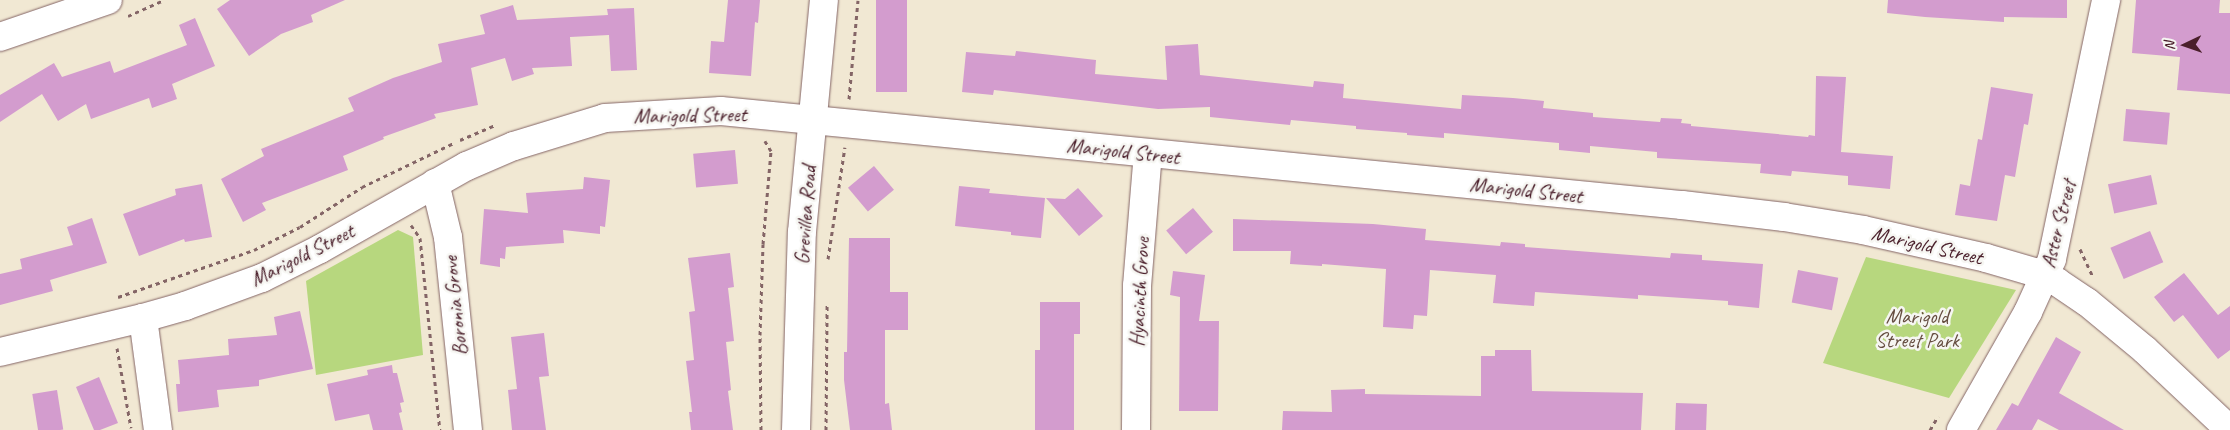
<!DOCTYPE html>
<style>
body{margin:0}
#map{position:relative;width:2230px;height:430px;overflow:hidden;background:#f1e8d3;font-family:Caveat,sans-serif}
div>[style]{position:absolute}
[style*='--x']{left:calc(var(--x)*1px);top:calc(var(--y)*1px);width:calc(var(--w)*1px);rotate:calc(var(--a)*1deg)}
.green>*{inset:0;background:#b7d77e}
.building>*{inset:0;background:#d39cce;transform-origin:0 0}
.path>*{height:3px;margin-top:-1.5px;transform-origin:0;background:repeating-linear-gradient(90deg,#846566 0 4px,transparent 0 8px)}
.roads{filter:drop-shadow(0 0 1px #846566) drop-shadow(0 0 1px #846566)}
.minor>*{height:28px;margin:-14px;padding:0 14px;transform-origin:14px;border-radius:14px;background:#fff}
span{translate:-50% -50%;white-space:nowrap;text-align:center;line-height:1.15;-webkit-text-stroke:5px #f6f6f2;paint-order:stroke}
.street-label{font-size:21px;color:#4a1f2b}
.park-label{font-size:21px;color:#654d40}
.north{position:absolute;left:2160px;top:20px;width:50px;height:50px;-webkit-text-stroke:4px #f6f6f2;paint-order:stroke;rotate:267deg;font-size:14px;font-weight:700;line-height:20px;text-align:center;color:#4a1f2b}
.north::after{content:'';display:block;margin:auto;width:18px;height:22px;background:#4a1f2b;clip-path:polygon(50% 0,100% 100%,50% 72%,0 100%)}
</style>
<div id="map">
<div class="green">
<div style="clip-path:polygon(398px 230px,413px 237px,423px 355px,316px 375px,306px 281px)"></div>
<div style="clip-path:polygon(1866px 257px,2016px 290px,1949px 398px,1823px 363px)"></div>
</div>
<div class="building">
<div style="clip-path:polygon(230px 0,345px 0,311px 15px,313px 22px,281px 34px,249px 56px,217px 9px)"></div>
<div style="clip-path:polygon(728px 0,760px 0,758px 23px,755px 22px,751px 76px,709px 73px,711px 41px,724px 42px)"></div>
<div style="left:876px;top:0;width:31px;height:92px"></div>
<div style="clip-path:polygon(1888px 0,2067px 0,2067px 18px,2004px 17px,2004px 22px,1925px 17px,1887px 13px)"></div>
<div style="clip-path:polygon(2136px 0,2220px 0,2219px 13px,2230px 13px,2230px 94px,2177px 90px,2180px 57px,2132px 53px)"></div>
<div style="clip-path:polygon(513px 5px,517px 20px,608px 15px,607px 9px,634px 8px,637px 70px,611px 71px,609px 35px,570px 37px,572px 66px,532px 68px,534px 74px,512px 81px,505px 58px,471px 68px,478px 105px,434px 114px,436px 118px,383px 137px,384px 139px,343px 156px,348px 170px,262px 203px,266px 210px,243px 222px,221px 179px,264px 156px,261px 149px,354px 111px,348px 98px,393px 78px,442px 62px,438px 44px,485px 34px,480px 15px)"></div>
<div style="clip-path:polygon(195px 18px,215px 66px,172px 84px,177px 99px,152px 108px,149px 98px,91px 119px,86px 104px,58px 121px,42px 94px,0 122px,0 95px,54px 63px,62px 77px,110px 61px,114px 73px,187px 45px,179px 25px)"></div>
<div style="clip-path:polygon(1198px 44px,1200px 75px,1313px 87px,1314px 81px,1344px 84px,1343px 98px,1461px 109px,1462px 95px,1513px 98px,1544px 101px,1543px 108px,1593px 113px,1593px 117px,1660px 122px,1661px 118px,1682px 119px,1681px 123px,1691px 124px,1691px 126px,1808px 137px,1809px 135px,1815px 136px,1816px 76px,1846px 77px,1841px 152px,1893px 156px,1890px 189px,1848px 185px,1848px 176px,1792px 171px,1791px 176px,1760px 173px,1761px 164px,1657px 158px,1657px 152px,1590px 146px,1590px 153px,1559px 150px,1559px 143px,1444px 133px,1444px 138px,1407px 135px,1407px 133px,1356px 129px,1356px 126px,1291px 120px,1290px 125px,1210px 117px,1210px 107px,1158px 109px,994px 90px,993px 95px,962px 92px,966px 52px,1015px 56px,1016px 51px,1096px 60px,1095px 74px,1167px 80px,1165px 46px)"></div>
<div style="clip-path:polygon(1991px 87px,2033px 94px,2028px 125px,2024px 124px,2015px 177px,2005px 175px,1997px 221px,1955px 215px,1960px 184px,1970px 186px,1978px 139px,1982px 140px)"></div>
<div style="left:2126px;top:109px;width:44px;height:32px;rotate:5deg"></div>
<div style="left:735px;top:150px;width:34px;height:42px;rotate:85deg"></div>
<div style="left:874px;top:166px;width:31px;height:34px;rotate:50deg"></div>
<div style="left:2151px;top:175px;width:30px;height:44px;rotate:78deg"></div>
<div style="clip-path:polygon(584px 177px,610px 180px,605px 227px,600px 226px,600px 234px,563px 230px,564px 243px,506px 247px,505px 259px,500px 258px,500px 267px,480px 264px,484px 209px,528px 213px,526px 193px,583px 189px)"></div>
<div style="clip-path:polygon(202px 184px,212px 237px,185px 242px,184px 239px,139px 256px,123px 214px,176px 195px,175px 189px)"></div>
<div style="clip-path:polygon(959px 186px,990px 189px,989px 193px,1045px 198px,1041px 238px,1011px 235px,1011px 232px,955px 226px)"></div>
<div style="clip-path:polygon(1078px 188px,1103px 216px,1079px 236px,1046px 198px,1065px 199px)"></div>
<div style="left:1193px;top:208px;width:31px;height:35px;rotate:50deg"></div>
<div style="clip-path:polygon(92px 218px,107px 263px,50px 280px,53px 291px,0 305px,0 274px,22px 269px,20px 259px,73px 245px,67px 227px)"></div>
<div style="clip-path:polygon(1233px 219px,1373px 224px,1426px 229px,1425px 240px,1500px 246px,1501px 242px,1525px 244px,1525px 247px,1670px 258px,1671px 253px,1702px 255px,1702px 260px,1763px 264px,1759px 308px,1728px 305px,1728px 301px,1638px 295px,1638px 299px,1535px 292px,1534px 306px,1493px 303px,1496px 275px,1430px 270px,1427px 316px,1414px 315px,1413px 329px,1383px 327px,1386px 269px,1322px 264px,1322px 266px,1290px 264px,1291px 251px,1233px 251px)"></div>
<div style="left:2150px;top:231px;width:34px;height:43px;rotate:67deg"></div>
<div style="clip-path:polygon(849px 238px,890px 238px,890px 292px,908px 292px,908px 330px,885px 330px,885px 404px,889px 403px,892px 430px,850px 430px,844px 380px,844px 352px,847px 352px)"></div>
<div style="clip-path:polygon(730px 253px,734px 287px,728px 288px,734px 341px,726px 342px,731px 390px,728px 391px,733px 430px,691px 430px,689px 412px,692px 412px,686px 361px,694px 360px,689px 312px,695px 311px,688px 258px)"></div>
<div style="left:1798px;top:270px;width:41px;height:33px;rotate:11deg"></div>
<div style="clip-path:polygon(1173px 271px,1205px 275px,1199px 321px,1219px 321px,1218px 411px,1179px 411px,1180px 297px,1170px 295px)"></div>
<div style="clip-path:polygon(2184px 273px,2218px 315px,2230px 306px,2230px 350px,2218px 359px,2183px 315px,2174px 322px,2154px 297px)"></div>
<div style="clip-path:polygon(1040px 302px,1080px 302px,1080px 334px,1074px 334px,1074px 430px,1035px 430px,1035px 350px,1040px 350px)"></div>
<div style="clip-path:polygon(300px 311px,313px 369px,259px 380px,259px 386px,217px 390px,219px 407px,178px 412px,176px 384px,180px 384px,178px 360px,229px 355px,228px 339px,277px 335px,274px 317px)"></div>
<div style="clip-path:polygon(544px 333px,549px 376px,539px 377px,546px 430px,512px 430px,508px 390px,517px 389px,511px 337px)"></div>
<div style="clip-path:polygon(2056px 337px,2081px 352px,2059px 393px,2124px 430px,2059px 430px,2038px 419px,2032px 430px,1996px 430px,2012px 403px,2018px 406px)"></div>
<div style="clip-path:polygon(1495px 350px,1531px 350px,1532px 391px,1643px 393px,1641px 430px,1282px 430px,1283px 411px,1332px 412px,1331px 390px,1365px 389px,1365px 394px,1481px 396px,1481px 356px,1495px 356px)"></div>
<div style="clip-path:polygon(392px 365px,393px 373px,397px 373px,404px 402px,400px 403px,402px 412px,399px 413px,403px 430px,373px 430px,369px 414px,335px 421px,327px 384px,368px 375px,367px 370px)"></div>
<div style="clip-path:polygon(99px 377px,118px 423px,100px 430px,94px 430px,76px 387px)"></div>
<div style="left:57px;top:390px;width:40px;height:25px;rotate:81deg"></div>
<div style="left:1676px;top:403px;width:31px;height:27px;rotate:2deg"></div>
</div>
<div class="path">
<div style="--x:128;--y:16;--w:39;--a:-24"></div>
<div style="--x:849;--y:99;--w:99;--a:-84.8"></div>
<div style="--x:460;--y:140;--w:38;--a:-23"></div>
<div style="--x:411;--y:225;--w:16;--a:55"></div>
<div style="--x:420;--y:238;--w:193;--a:84.1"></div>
<div style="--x:2080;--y:249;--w:29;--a:65"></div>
<div style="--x:828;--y:259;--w:113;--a:-81.4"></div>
<div style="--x:118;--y:297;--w:144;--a:-19.1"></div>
<div style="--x:254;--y:250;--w:51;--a:-26.6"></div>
<div style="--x:300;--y:227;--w:74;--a:-32.8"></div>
<div style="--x:362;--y:187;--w:102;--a:-25.6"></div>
<div style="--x:117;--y:348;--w:81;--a:80.1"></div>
<div style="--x:761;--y:430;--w:95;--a:-90.6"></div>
<div style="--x:760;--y:335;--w:91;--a:-88.1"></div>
<div style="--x:763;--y:244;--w:93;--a:-85.1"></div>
<div style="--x:771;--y:151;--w:12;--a:-121"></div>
<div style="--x:826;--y:430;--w:125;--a:-89.5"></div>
<div style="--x:1930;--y:430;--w:16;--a:-60"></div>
</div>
<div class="roads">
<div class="minor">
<div style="--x:0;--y:37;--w:114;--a:-18.9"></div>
<div style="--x:435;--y:183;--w:56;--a:76.5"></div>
<div style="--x:448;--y:237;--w:194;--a:84.1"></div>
<div style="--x:143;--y:318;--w:113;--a:82.4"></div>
<div style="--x:0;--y:352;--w:147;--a:-13.4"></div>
<div style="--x:143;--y:318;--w:44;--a:-15.9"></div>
<div style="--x:185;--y:306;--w:82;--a:-20"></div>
<div style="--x:262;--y:278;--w:65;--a:-26.6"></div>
<div style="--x:320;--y:249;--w:169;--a:-29.5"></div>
<div style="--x:467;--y:166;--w:51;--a:-23.1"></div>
<div style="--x:514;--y:146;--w:95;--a:-17.1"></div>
<div style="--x:605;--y:118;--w:116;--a:-3.5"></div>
<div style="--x:721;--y:111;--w:966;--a:5.59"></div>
<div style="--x:1682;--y:205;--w:103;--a:6.7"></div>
<div style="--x:1784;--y:217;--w:80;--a:9.3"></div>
<div style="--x:1863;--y:230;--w:126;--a:12.8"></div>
<div style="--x:1986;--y:258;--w:50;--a:16.3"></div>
<div style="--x:2034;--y:272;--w:25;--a:23"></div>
<div style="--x:2057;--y:282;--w:36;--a:34"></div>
<div style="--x:2087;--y:302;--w:75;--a:39.6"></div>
<div style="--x:2145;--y:350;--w:117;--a:43.3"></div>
<div style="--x:796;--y:430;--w:198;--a:-88.3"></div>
<div style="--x:802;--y:232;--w:233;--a:-84.6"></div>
<div style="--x:1136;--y:430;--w:144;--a:-89.6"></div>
<div style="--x:1137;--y:286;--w:133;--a:-85.3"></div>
<div style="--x:1961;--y:430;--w:136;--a:-60.4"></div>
<div style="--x:2028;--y:312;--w:58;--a:-65.6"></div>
<div style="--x:2052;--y:259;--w:265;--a:-78.2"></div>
</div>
</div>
<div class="street-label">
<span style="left:690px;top:115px;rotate:-1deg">Marigold Street</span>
<span style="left:1123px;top:151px;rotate:6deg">Marigold Street</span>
<span style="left:1526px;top:190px;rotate:6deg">Marigold Street</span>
<span style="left:805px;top:215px;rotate:-86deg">Grevillea Road</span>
<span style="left:2058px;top:224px;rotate:-76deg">Aster Street</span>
<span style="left:1927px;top:245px;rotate:13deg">Marigold Street</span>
<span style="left:302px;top:255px;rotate:-27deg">Marigold Street</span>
<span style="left:1139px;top:292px;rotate:-87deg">Hyacinth Grove</span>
<span style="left:455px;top:306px;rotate:-96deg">Boronia Grove</span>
</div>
<div class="park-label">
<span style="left:1917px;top:328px">Marigold<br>Street Park</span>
</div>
<div class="north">N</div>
</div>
